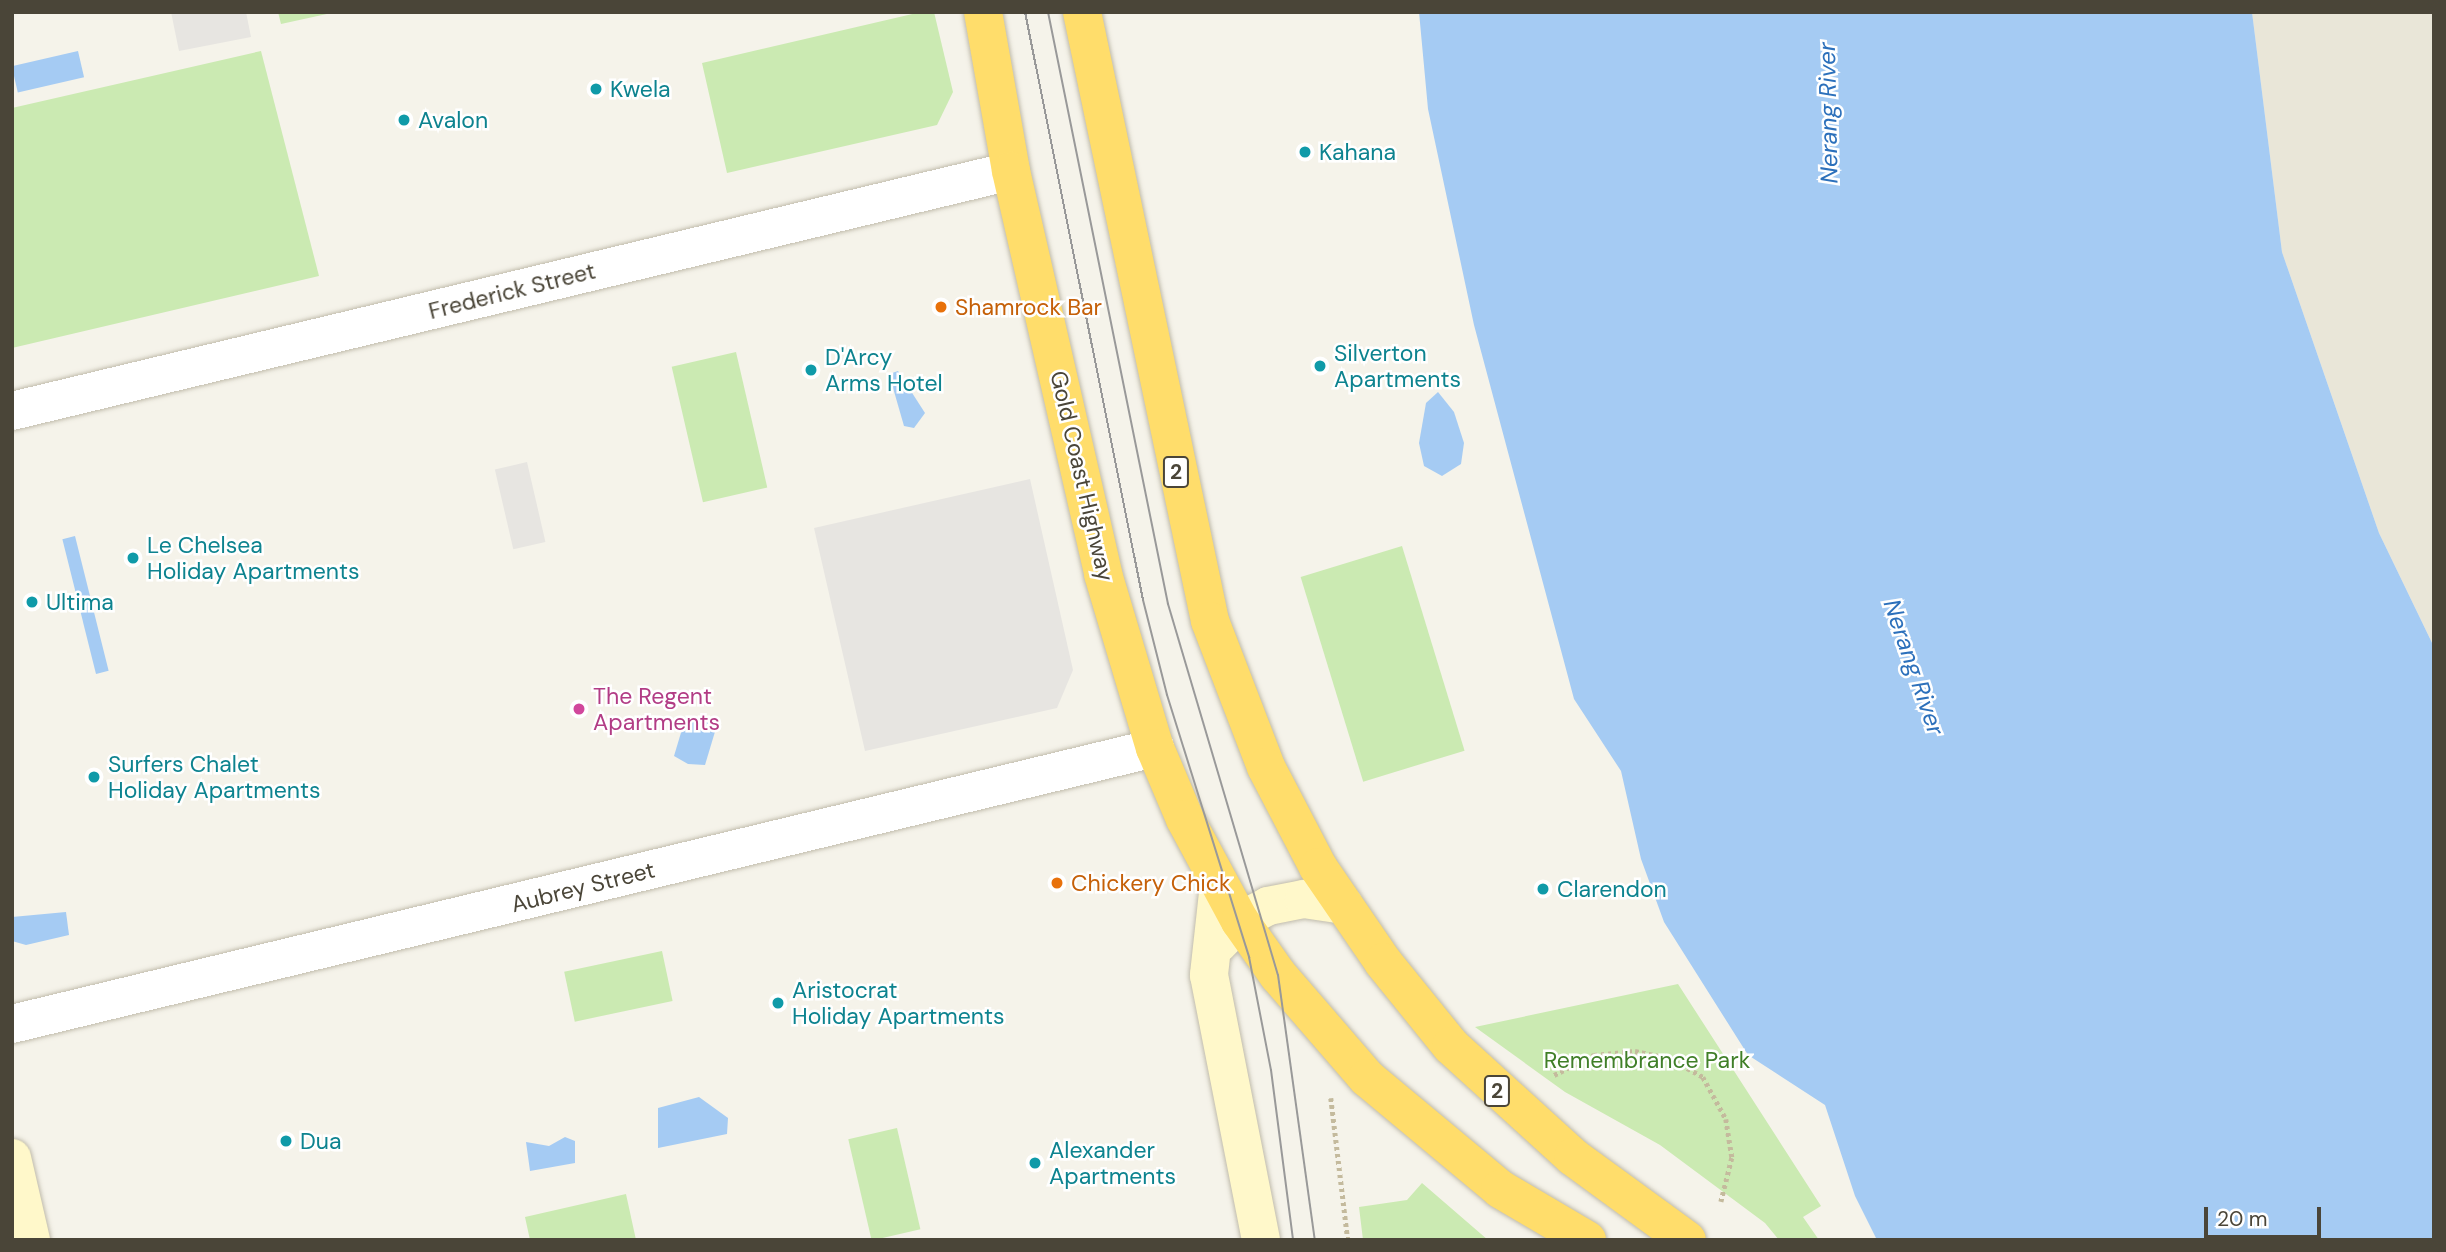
<!DOCTYPE html>
<style>
body{margin:0}
#map{position:relative;width:2446px;height:1252px;overflow:hidden;background:#f5f3ea;font-family:"DM Sans",sans-serif}
div>[style]{position:absolute}
[style*='--x']{left:calc(var(--x)*1px);top:calc(var(--y)*1px);width:calc(var(--w)*1px);rotate:calc(var(--a)*1deg)}
.residential>*{inset:0;background:#e9e6d8}
.green>*{inset:0;background:#cbeab2;transform-origin:0 0}
.parking>*{inset:0;background:#e7e5e1;transform-origin:0 0}
.water>*{inset:0;background:#a5cbf3;transform-origin:0 0}
.path>*{height:4.5px;margin-top:-2.25px;transform-origin:0;background:repeating-linear-gradient(90deg,#c4ba9d 0 3.5px,transparent 0 7px)}
.roads{filter:drop-shadow(0 0 2px #c1bcac) drop-shadow(0 0 2px #c1bcac)}
.street>*{height:38px;margin:-19px;padding:0 19px;transform-origin:19px;border-radius:19px;background:#fff}
.secondary>*{height:38px;margin:-19px;padding:0 19px;transform-origin:19px;border-radius:19px;background:#fff8ca}
.highway>*{height:38px;margin:-19px;padding:0 19px;transform-origin:19px;border-radius:19px;background:#ffdd6b}
.tram>*{height:2px;margin:-1px;padding:0 1px;transform-origin:1px;border-radius:1px;background:#999}
.dots>*{width:19px;height:19px;translate:-50% -50%;box-sizing:border-box;border:4px solid #fff;border-radius:50%}
span{translate:-50% -50%;white-space:nowrap;text-align:center;line-height:1.15;-webkit-text-stroke:5px #fff;paint-order:stroke}
.shield-label span{padding:2px 5px;background:#fff;border:2px solid;border-radius:5px;-webkit-text-stroke-width:0}
.shield-label{font-size:21px;color:#4a4538;font-weight:700}
.culture-label{font-size:23px;color:#0d838f}
.left{translate:0 -50%;text-align:left}
.street-label{font-size:23px;color:#4a4538}
.food-label{font-size:23px;color:#c56008}
.hotel-label{font-size:23px;color:#b23c85}
.park-label{font-size:23px;color:#407f28}
.water-label{font-size:24px;color:#2c70bb;font-style:italic}
.frame{position:absolute;inset:0;border:14px solid #4a4538;pointer-events:none}
.scale{position:absolute;left:2204px;top:1207px;width:117px;height:32px;box-sizing:border-box;border:4px solid #4a4538;border-top:0;padding-left:9px;font-size:21px;line-height:24px;white-space:nowrap;color:#4a4538;-webkit-text-stroke:5px #fff;paint-order:stroke}
</style>
<div id="map">
<div class="residential">
<div style="clip-path:polygon(2252px 12px,2434px 12px,2434px 647px,2379px 533px,2282px 252px)"></div>
</div>
<div class="green">
<div style="clip-path:polygon(278px 12px,336px 12px,281px 24px)"></div>
<div style="clip-path:polygon(921px 12px,934px 12px,953px 92px,937px 125px,727px 173px,702px 63px)"></div>
<div style="clip-path:polygon(261px 51px,319px 276px,12px 348px,12px 108px)"></div>
<div style="left:736px;top:352px;width:139px;height:66px;rotate:77deg"></div>
<div style="left:1402px;top:546px;width:214px;height:106px;rotate:73deg"></div>
<div style="left:662px;top:951px;width:51px;height:100px;rotate:78deg"></div>
<div style="clip-path:polygon(1678px 984px,1821px 1206px,1803px 1217px,1819px 1240px,1779px 1240px,1765px 1223px,1660px 1145px,1565px 1092px,1475px 1027px)"></div>
<div style="left:897px;top:1128px;width:104px;height:50px;rotate:77deg"></div>
<div style="clip-path:polygon(1422px 1183px,1488px 1240px,1363px 1240px,1359px 1207px,1407px 1200px)"></div>
<div style="clip-path:polygon(626px 1194px,636px 1240px,530px 1240px,525px 1217px)"></div>
</div>
<div class="parking">
<div style="clip-path:polygon(171px 12px,246px 12px,251px 37px,179px 51px)"></div>
<div style="left:527px;top:462px;width:82px;height:33px;rotate:77deg"></div>
<div style="clip-path:polygon(1030px 479px,1073px 670px,1057px 708px,865px 751px,814px 528px)"></div>
</div>
<div class="water">
<div style="clip-path:polygon(1419px 12px,2252px 12px,2282px 252px,2379px 533px,2434px 647px,2434px 1240px,1877px 1240px,1855px 1196px,1825px 1105px,1748px 1055px,1664px 922px,1641px 859px,1621px 771px,1574px 699px,1474px 325px,1428px 109px)"></div>
<div style="left:78px;top:51px;width:27px;height:68px;rotate:77deg"></div>
<div style="clip-path:polygon(898px 371px,925px 413px,914px 428px,904px 426px,889px 374px)"></div>
<div style="clip-path:polygon(1438px 392px,1454px 412px,1464px 443px,1461px 464px,1442px 476px,1424px 466px,1419px 443px,1426px 403px)"></div>
<div style="left:75px;top:536px;width:139px;height:13px;rotate:76deg"></div>
<div style="clip-path:polygon(686px 716px,717px 725px,705px 765px,688px 764px,674px 756px)"></div>
<div style="clip-path:polygon(66px 912px,69px 935px,26px 945px,12px 941px,12px 917px)"></div>
<div style="clip-path:polygon(699px 1097px,728px 1118px,727px 1134px,658px 1148px,658px 1108px)"></div>
<div style="clip-path:polygon(565px 1137px,575px 1141px,575px 1163px,530px 1171px,526px 1142px,549px 1146px)"></div>
</div>
<div class="path">
<div style="--x:1554;--y:1075;--w:45;--a:-26.6"></div>
<div style="--x:1594;--y:1055;--w:41;--a:-5.6"></div>
<div style="--x:1635;--y:1051;--w:35;--a:12"></div>
<div style="--x:1669;--y:1058;--w:39;--a:29"></div>
<div style="--x:1703;--y:1077;--w:48;--a:61.3"></div>
<div style="--x:1726;--y:1119;--w:39;--a:81"></div>
<div style="--x:1732;--y:1158;--w:45;--a:104"></div>
<div style="--x:1331;--y:1098;--w:143;--a:83.2"></div>
</div>
<div class="roads">
<div class="street">
<div style="--x:12;--y:411;--w:1027;--a:-13.51"></div>
<div style="--x:12;--y:1024;--w:1176;--a:-13.58"></div>
</div>
<div class="secondary">
<div style="--x:1219;--y:884;--w:92;--a:96.3"></div>
<div style="--x:1209;--y:975;--w:270;--a:78.9"></div>
<div style="--x:1218;--y:944;--w:32;--a:-46"></div>
<div style="--x:1240;--y:921;--w:32;--a:-28"></div>
<div style="--x:1268;--y:906;--w:37;--a:-11"></div>
<div style="--x:1304;--y:899;--w:40;--a:8.5"></div>
<div style="--x:12;--y:1158;--w:84;--a:77"></div>
</div>
<div class="highway">
<div style="--x:983;--y:12;--w:161;--a:80"></div>
<div style="--x:1011;--y:171;--w:413;--a:77.1"></div>
<div style="--x:1103;--y:574;--w:182;--a:73.4"></div>
<div style="--x:1155;--y:748;--w:77;--a:67.1"></div>
<div style="--x:1185;--y:819;--w:116;--a:61.7"></div>
<div style="--x:1240;--y:921;--w:66;--a:54.9"></div>
<div style="--x:1278;--y:975;--w:136;--a:49.2"></div>
<div style="--x:1367;--y:1078;--w:173;--a:39.8"></div>
<div style="--x:1500;--y:1189;--w:101;--a:30.4"></div>
<div style="--x:1082;--y:12;--w:622;--a:78.13"></div>
<div style="--x:1210;--y:621;--w:156;--a:69"></div>
<div style="--x:1266;--y:767;--w:113;--a:62.5"></div>
<div style="--x:1318;--y:867;--w:115;--a:55.6"></div>
<div style="--x:1383;--y:962;--w:108;--a:51"></div>
<div style="--x:1451;--y:1046;--w:165;--a:42.3"></div>
<div style="--x:1573;--y:1157;--w:141;--a:36.1"></div>
</div>
</div>
<div class="tram">
<div style="--x:1025;--y:12;--w:600;--a:78.65"></div>
<div style="--x:1143;--y:600;--w:98;--a:75.8"></div>
<div style="--x:1167;--y:695;--w:275;--a:72.6"></div>
<div style="--x:1249;--y:957;--w:115;--a:79"></div>
<div style="--x:1271;--y:1070;--w:171;--a:82.6"></div>
<div style="--x:1048;--y:12;--w:604;--a:78.54"></div>
<div style="--x:1168;--y:604;--w:387;--a:73.5"></div>
<div style="--x:1278;--y:975;--w:268;--a:82.1"></div>
</div>
<div class="dots">
<div style="left:596px;top:89px;background:#0f9aa8"></div>
<div style="left:404px;top:120px;background:#0f9aa8"></div>
<div style="left:1305px;top:152px;background:#0f9aa8"></div>
<div style="left:941px;top:307px;background:#e8710a"></div>
<div style="left:1320px;top:366px;background:#0f9aa8"></div>
<div style="left:811px;top:370px;background:#0f9aa8"></div>
<div style="left:133px;top:558px;background:#0f9aa8"></div>
<div style="left:32px;top:602px;background:#0f9aa8"></div>
<div style="left:579px;top:709px;background:#d1479c"></div>
<div style="left:94px;top:777px;background:#0f9aa8"></div>
<div style="left:1057px;top:883px;background:#e8710a"></div>
<div style="left:1543px;top:889px;background:#0f9aa8"></div>
<div style="left:778px;top:1003px;background:#0f9aa8"></div>
<div style="left:286px;top:1141px;background:#0f9aa8"></div>
<div style="left:1035px;top:1163px;background:#0f9aa8"></div>
</div>
<div class="shield-label">
<span style="left:1176px;top:472px">2</span>
<span style="left:1497px;top:1091px">2</span>
</div>
<div class="culture-label">
<span class="left" style="left:610px;top:89px">Kwela</span>
<span class="left" style="left:418px;top:120px">Avalon</span>
<span class="left" style="left:1319px;top:152px">Kahana</span>
<span class="left" style="left:1334px;top:366px">Silverton<br>Apartments</span>
<span class="left" style="left:825px;top:370px">D'Arcy<br>Arms Hotel</span>
<span class="left" style="left:147px;top:558px">Le Chelsea<br>Holiday Apartments</span>
<span class="left" style="left:46px;top:602px">Ultima</span>
<span class="left" style="left:108px;top:777px">Surfers Chalet<br>Holiday Apartments</span>
<span class="left" style="left:1557px;top:889px">Clarendon</span>
<span class="left" style="left:792px;top:1003px">Aristocrat<br>Holiday Apartments</span>
<span class="left" style="left:300px;top:1141px">Dua</span>
<span class="left" style="left:1049px;top:1163px">Alexander<br>Apartments</span>
</div>
<div class="street-label">
<span style="left:512px;top:291px;rotate:-14deg">Frederick Street</span>
<span style="left:1082px;top:476px;rotate:77deg">Gold Coast Highway</span>
<span style="left:583px;top:887px;rotate:-14deg">Aubrey Street</span>
</div>
<div class="food-label">
<span class="left" style="left:955px;top:307px">Shamrock Bar</span>
<span class="left" style="left:1071px;top:883px">Chickery Chick</span>
</div>
<div class="hotel-label">
<span class="left" style="left:593px;top:709px">The Regent<br>Apartments</span>
</div>
<div class="park-label">
<span style="left:1647px;top:1060px">Remembrance Park</span>
</div>
<div class="water-label">
<span style="left:1828px;top:113px;rotate:-91deg">Nerang River</span>
<span style="left:1914px;top:667px;rotate:71deg">Nerang River</span>
</div>
<div class="frame"></div>
<div class="scale">20 m</div>
</div>
